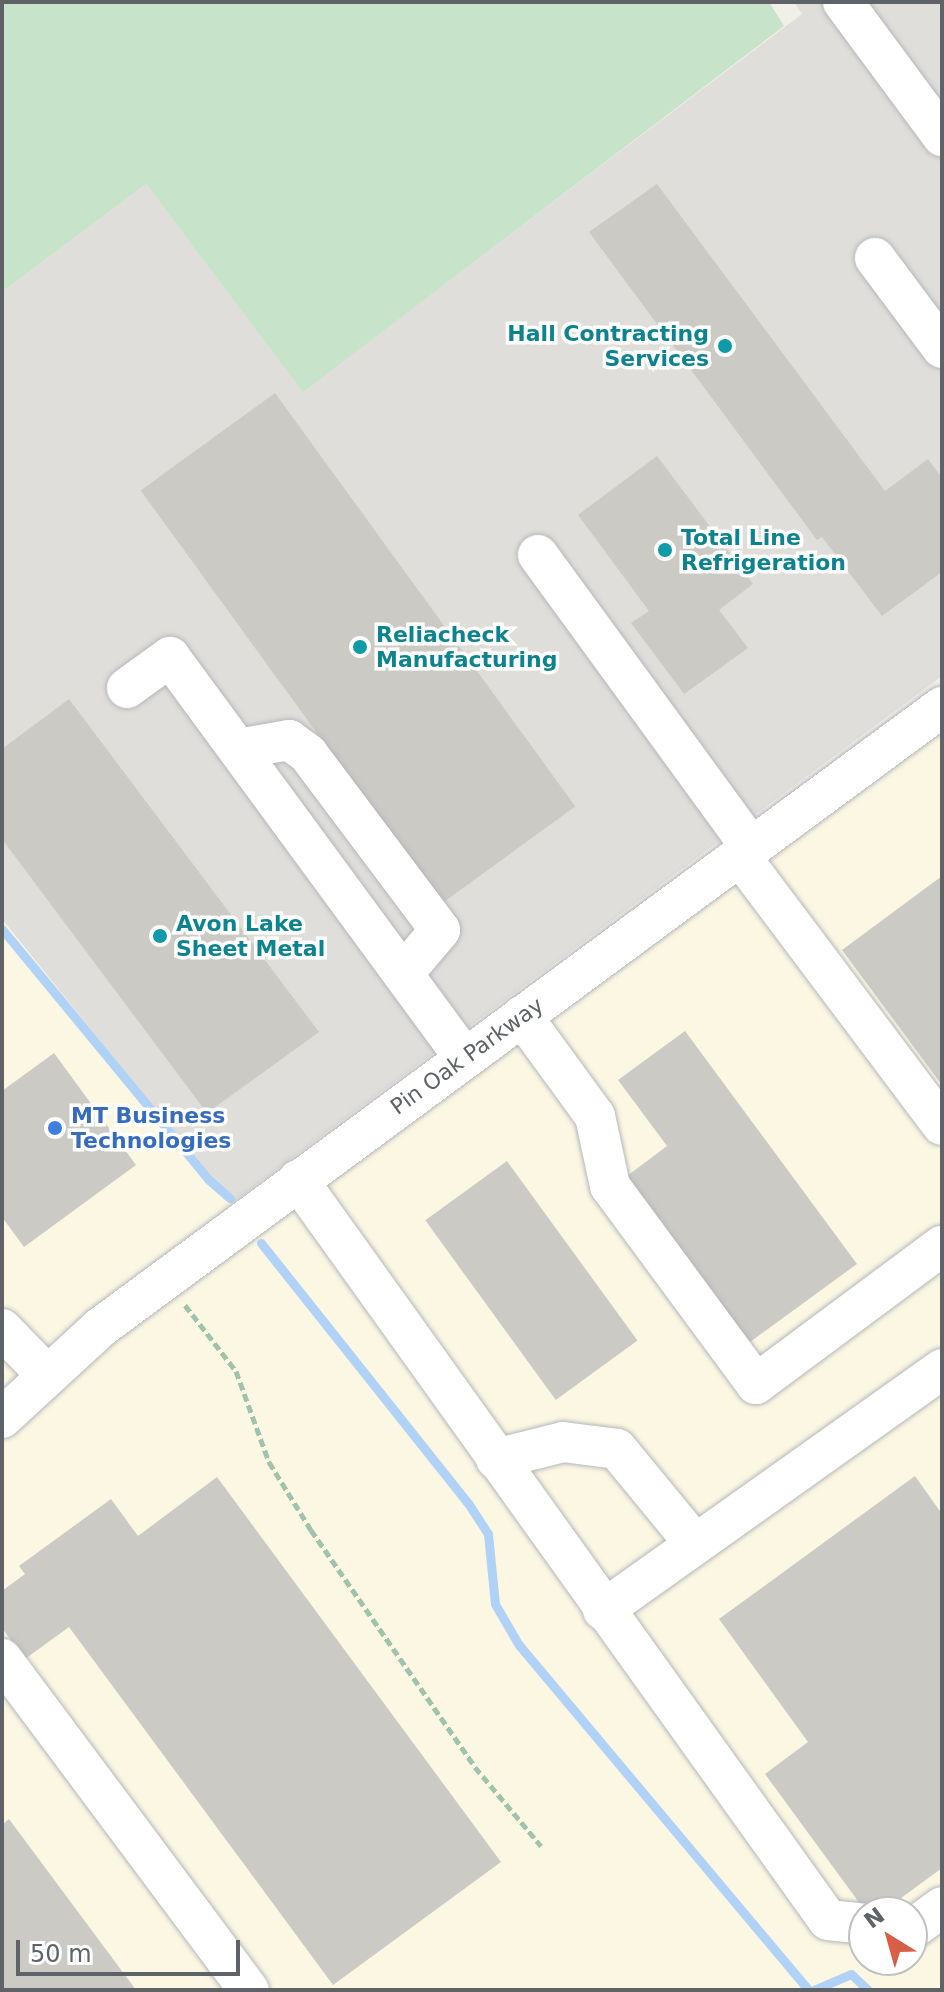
<!DOCTYPE html>
<style>
body{margin:0}
#map{position:relative;width:944px;height:1992px;overflow:hidden;background:#f0efe8;font-family:"DejaVu Sans",sans-serif}
div>[style]{position:absolute}
[style*='--x']{left:calc(var(--x)*1px);top:calc(var(--y)*1px);width:calc(var(--w)*1px);rotate:calc(var(--a)*1deg)}
.commercial>*{inset:0;background:#fbf7e2}
.industrial>*{inset:0;background:#dfdeda}
.green>*{inset:0;background:#c7e4ca}
.stream>*{height:9px;margin:-4.5px;padding:0 4.5px;transform-origin:4.5px;border-radius:4.5px;background:#b1d2f7}
.building>*{inset:0;background:#cbcac4;transform-origin:0 0}
.path>*{height:5px;margin-top:-2.5px;transform-origin:0;background:repeating-linear-gradient(90deg,#a0c3ad 0 8px,transparent 0 12px)}
.roads{filter:drop-shadow(0 0 2px #b5b7bb) drop-shadow(0 0 2px #b5b7bb)}
.minor>*{height:40px;margin:-20px;padding:0 20px;transform-origin:20px;border-radius:20px;background:#fff}
.dots>*{width:22px;height:22px;translate:-50% -50%;box-sizing:border-box;border:4px solid #fff;border-radius:50%}
span{translate:-50% -50%;white-space:nowrap;text-align:center;line-height:1.15;-webkit-text-stroke:7px #fff;paint-order:stroke}
.culture-label{font-size:22px;color:#0d838f;font-weight:700}
.right{translate:-100% -50%;text-align:right}
.left{translate:0 -50%;text-align:left}
.street-label{font-size:22px;color:#5f6266}
.shop-label{font-size:22px;color:#366cbe;font-weight:700}
.frame{position:absolute;inset:0;border:4px solid #5f6266;pointer-events:none}
.north{position:absolute;left:848px;top:1896px;width:80px;height:80px;box-sizing:border-box;background:#fff;border:2px solid #bfc0c2;border-radius:50%;rotate:323deg;font-size:22px;font-weight:700;line-height:32px;text-align:center;color:#5f6266}
.north::after{content:'';display:block;margin:auto;width:28px;height:36px;background:#d85e46;clip-path:polygon(50% 0,100% 100%,50% 72%,0 100%)}
.scale{position:absolute;left:16px;top:1940px;width:224px;height:36px;box-sizing:border-box;border:4px solid #5f6266;border-top:0;padding-left:10px;font-size:24px;line-height:28px;white-space:nowrap;color:#5f6266;-webkit-text-stroke:6px #fff;paint-order:stroke}
</style>
<div id="map">
<div class="commercial">
<div style="clip-path:polygon(evenodd,942px 730px,942px 1990px,2px 1990px,2px 919px,256px 1236px,942px 730px,864px 1912px,912px 1912px,912px 1960px,864px 1960px,864px 1912px)"></div>
</div>
<div class="industrial">
<div style="clip-path:polygon(794px 2px,942px 2px,942px 676px,231px 1203px,2px 919px,2px 292px,146px 184px,303px 391px,802px 14px)"></div>
</div>
<div class="green">
<div style="clip-path:polygon(2px 2px,769px 2px,784px 26px,303px 392px,146px 184px,2px 292px)"></div>
</div>
<div class="stream">
<div style="--x:2;--y:929;--w:324;--a:50.5"></div>
<div style="--x:208;--y:1179;--w:29;--a:41"></div>
<div style="--x:261;--y:1243;--w:332;--a:51.5"></div>
<div style="--x:468;--y:1503;--w:37;--a:57"></div>
<div style="--x:488;--y:1534;--w:70;--a:84.3"></div>
<div style="--x:495;--y:1604;--w:48;--a:59.7"></div>
<div style="--x:519;--y:1645;--w:451;--a:50"></div>
<div style="--x:814;--y:1990;--w:40;--a:-23.4"></div>
<div style="--x:851;--y:1974;--w:23;--a:43"></div>
</div>
<div class="building">
<div style="clip-path:polygon(657px 184px,885px 491px,928px 459px,942px 478px,942px 572px,882px 616px,822px 537px,817px 540px,589px 232px)"></div>
<div style="left:275px;top:393px;width:511px;height:166px;rotate:54deg"></div>
<div style="clip-path:polygon(657px 456px,753px 584px,719px 610px,748px 648px,684px 694px,631px 623px,649px 611px,578px 515px)"></div>
<div style="clip-path:polygon(69px 699px,319px 1032px,207px 1113px,2px 839px,2px 749px)"></div>
<div style="clip-path:polygon(942px 876px,942px 1085px,842px 950px)"></div>
<div style="clip-path:polygon(685px 1031px,857px 1264px,746px 1345px,623px 1179px,667px 1146px,618px 1080px)"></div>
<div style="clip-path:polygon(54px 1053px,136px 1165px,24px 1247px,2px 1217px,2px 1091px)"></div>
<div style="left:507px;top:1161px;width:222px;height:101px;rotate:54deg"></div>
<div style="clip-path:polygon(915px 1476px,942px 1514px,942px 1868px,882px 1912px,866px 1912px,765px 1774px,808px 1742px,719px 1619px)"></div>
<div style="clip-path:polygon(217px 1477px,501px 1862px,333px 1985px,69px 1627px,25px 1659px,2px 1628px,2px 1591px,25px 1574px,19px 1566px,111px 1499px,138px 1536px)"></div>
<div style="clip-path:polygon(9px 1819px,136px 1990px,2px 1990px,2px 1825px)"></div>
</div>
<div class="path">
<div style="--x:185;--y:1305;--w:83;--a:52.3"></div>
<div style="--x:236;--y:1371;--w:97;--a:70.1"></div>
<div style="--x:269;--y:1462;--w:80;--a:58.3"></div>
<div style="--x:311;--y:1530;--w:288;--a:55.3"></div>
<div style="--x:475;--y:1767;--w:103;--a:50.1"></div>
</div>
<div class="roads">
<div class="minor">
<div style="--x:843;--y:2;--w:167;--a:53.5"></div>
<div style="--x:875;--y:258;--w:112;--a:53.3"></div>
<div style="--x:538;--y:555;--w:361;--a:53.9"></div>
<div style="--x:127;--y:688;--w:53;--a:-35.8"></div>
<div style="--x:170;--y:657;--w:498;--a:53.7"></div>
<div style="--x:238;--y:749;--w:52;--a:-10"></div>
<div style="--x:289;--y:740;--w:24;--a:36"></div>
<div style="--x:308;--y:754;--w:220;--a:53.1"></div>
<div style="--x:440;--y:930;--w:57;--a:130.1"></div>
<div style="--x:740;--y:856;--w:336;--a:53.1"></div>
<div style="--x:522;--y:1016;--w:124;--a:53.9"></div>
<div style="--x:595;--y:1116;--w:72;--a:77.9"></div>
<div style="--x:610;--y:1186;--w:246;--a:53.6"></div>
<div style="--x:756;--y:1384;--w:232;--a:-36.6"></div>
<div style="--x:298;--y:1180;--w:910;--a:54.39"></div>
<div style="--x:828;--y:1920;--w:36;--a:6"></div>
<div style="--x:2;--y:1329;--w:62;--a:45.7"></div>
<div style="--x:2;--y:1418;--w:134;--a:-42.6"></div>
<div style="--x:101;--y:1327;--w:1045;--a:-36.4"></div>
<div style="--x:496;--y:1459;--w:69;--a:-14.2"></div>
<div style="--x:563;--y:1442;--w:54;--a:7.4"></div>
<div style="--x:617;--y:1449;--w:123;--a:50.6"></div>
<div style="--x:603;--y:1610;--w:416;--a:-35.4"></div>
<div style="--x:2;--y:1659;--w:413;--a:53.3"></div>
<div style="--x:912;--y:1929;--w:37;--a:-36"></div>
</div>
</div>
<div class="dots">
<div style="left:725px;top:346px;background:#0f9aa8"></div>
<div style="left:665px;top:550px;background:#0f9aa8"></div>
<div style="left:360px;top:647px;background:#0f9aa8"></div>
<div style="left:160px;top:936px;background:#0f9aa8"></div>
<div style="left:55px;top:1128px;background:#3f7fe0"></div>
</div>
<div class="culture-label">
<span class="right" style="left:709px;top:346px">Hall Contracting<br>Services</span>
<span class="left" style="left:681px;top:550px">Total Line<br>Refrigeration</span>
<span class="left" style="left:376px;top:647px">Reliacheck<br>Manufacturing</span>
<span class="left" style="left:176px;top:936px">Avon Lake<br>Sheet Metal</span>
</div>
<div class="street-label">
<span style="left:467px;top:1056px;rotate:-36deg">Pin Oak Parkway</span>
</div>
<div class="shop-label">
<span class="left" style="left:71px;top:1128px">MT Business<br>Technologies</span>
</div>
<div class="frame"></div>
<div class="north">N</div>
<div class="scale">50 m</div>
</div>
